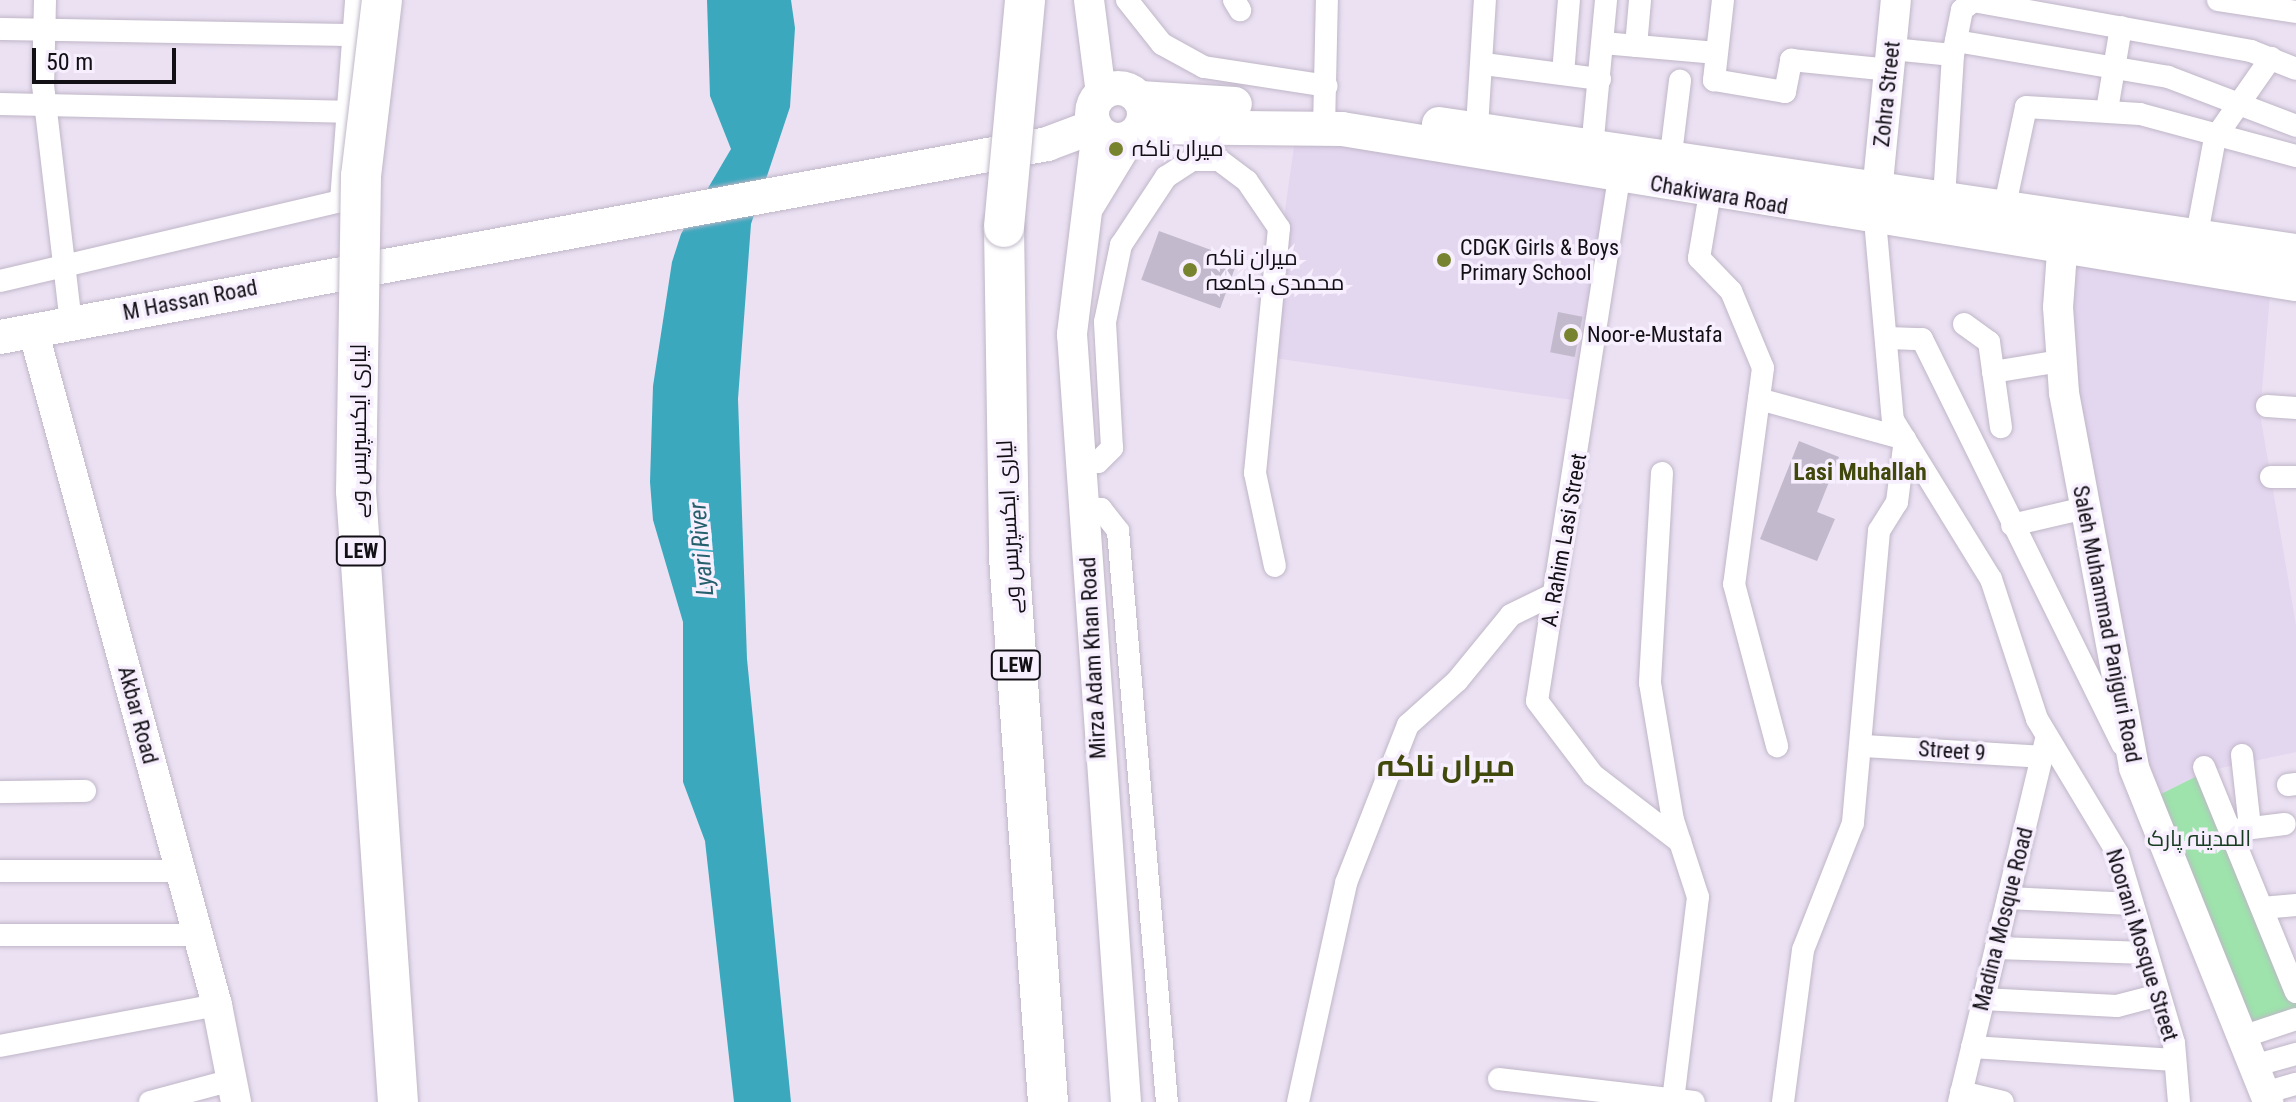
<!DOCTYPE html>
<meta charset="utf-8">
<style>
body{margin:0}
#map{position:relative;width:2296px;height:1102px;overflow:hidden;background:#ebe1f3;font-family:"Roboto Condensed",Cairo,sans-serif}
div>[style]{position:absolute}
[style*='--x']{left:calc(var(--x)*1px);top:calc(var(--y)*1px);width:calc(var(--w)*1px);rotate:calc(var(--a)*1deg)}
.built>*{inset:0;background:#e3d6ef;transform-origin:0 0}
.green>*{inset:0;background:#9ee2ac}
.water>*{inset:0;background:#3ba8be}
.building>*{inset:0;background:#c2bacc;transform-origin:0 0}
.roads{filter:drop-shadow(0 0 2px #bfb6c7) drop-shadow(0 0 2px #bfb6c7)}
.street>*{height:22px;margin:-11px;padding:0 11px;transform-origin:11px;border-radius:11px;background:#fff}
.secondary>*{height:30px;margin:-15px;padding:0 15px;transform-origin:15px;border-radius:15px;background:#fff}
.primary>*{height:34px;margin:-17px;padding:0 17px;transform-origin:17px;border-radius:17px;background:#fff}
.primary>.ring{margin:-17px;padding:0;box-sizing:content-box;background:none;border:34px solid #fff;border-radius:50%}
.highway>*{height:40px;margin:-20px;padding:0 20px;transform-origin:20px;border-radius:20px;background:#fff}
.bridges{filter:drop-shadow(0 0 2px #bfb6c7) drop-shadow(0 0 2px #bfb6c7)}
.highway-bridge>*{height:40px;margin:-20px;padding:0 20px;transform-origin:20px;border-radius:20px;background:#fff}
.dots>*{width:22px;height:22px;translate:-50% -50%;box-sizing:border-box;border:4px solid #f7effe;border-radius:50%}
span{translate:-50% -50%;white-space:nowrap;text-align:center;line-height:1.15;-webkit-text-stroke:7px #f7effe;paint-order:stroke}
.shield-label span{padding:2px 6px;background:#f7effe;border:2px solid;border-radius:6px;-webkit-text-stroke-width:0}
.shield-label{font-size:20px;color:#120f15;font-weight:700}
.street-label{font-size:22px;color:#120f15}
.poi-label{font-size:22px;color:#120f15}
.left{translate:0 -50%;text-align:left}
.park-label{font-size:22px;color:#183c22}
.neighbourhood-label{font-size:24px;color:#41480c;font-weight:700}
.water-label{font-size:24px;color:#26606c;font-style:italic}
.district-label{font-size:30px;color:#41480c;font-weight:700}
.scale{position:absolute;left:32px;top:48px;width:144px;height:36px;box-sizing:border-box;border:4px solid #120f15;border-top:0;padding-left:10px;font-size:24px;line-height:28px;white-space:nowrap;color:#120f15;-webkit-text-stroke:6px #f7effe;paint-order:stroke}
</style>
<div id="map">
<div class="built">
<div style="left:1298px;top:118px;width:328px;height:241px;rotate:8deg"></div>
<div style="clip-path:polygon(2065px 236px,2272px 271px,2260px 414px,2296px 625px,2296px 752px,2207px 771px,2147px 801px,2064px 393px)"></div>
</div>
<div class="green">
<div style="clip-path:polygon(2207px 771px,2296px 993px,2296px 1019px,2242px 1037px,2147px 801px)"></div>
</div>
<div class="water">
<div style="clip-path:polygon(707px 0,791px 0,795px 28px,790px 107px,751px 224px,738px 399px,747px 659px,791px 1102px,734px 1102px,705px 841px,683px 782px,683px 622px,653px 520px,650px 482px,653px 386px,672px 262px,681px 234px,731px 149px,710px 96px)"></div>
</div>
<div class="building">
<div style="left:1159px;top:231px;width:84px;height:52px;rotate:20deg"></div>
<div style="left:1558px;top:312px;width:25px;height:41px;rotate:11deg"></div>
<div style="clip-path:polygon(1799px 441px,1839px 457px,1817px 512px,1835px 519px,1817px 561px,1760px 539px)"></div>
</div>
<div class="roads">
<div class="street">
<div style="--x:45;--y:0;--w:85;--a:91.3"></div>
<div style="--x:43;--y:85;--w:240;--a:83.3"></div>
<div style="--x:1127;--y:0;--w:56;--a:51.5"></div>
<div style="--x:1162;--y:44;--w:48;--a:28.7"></div>
<div style="--x:1204;--y:67;--w:124;--a:8.8"></div>
<div style="--x:1234;--y:0;--w:12;--a:59"></div>
<div style="--x:1723;--y:0;--w:81;--a:96.4"></div>
<div style="--x:1714;--y:80;--w:72;--a:9.6"></div>
<div style="--x:1785;--y:92;--w:33;--a:-79"></div>
<div style="--x:1791;--y:60;--w:100;--a:5.7"></div>
<div style="--x:2218;--y:0;--w:79;--a:8.7"></div>
<div style="--x:0;--y:29;--w:351;--a:1"></div>
<div style="--x:1956;--y:41;--w:215;--a:9.6"></div>
<div style="--x:2168;--y:77;--w:137;--a:20.9"></div>
<div style="--x:1603;--y:43;--w:114;--a:5"></div>
<div style="--x:1636;--y:46;--w:46;--a:-85"></div>
<div style="--x:1892;--y:49;--w:61;--a:5.6"></div>
<div style="--x:1484;--y:64;--w:117;--a:7.4"></div>
<div style="--x:1563;--y:74;--w:74;--a:-85.4"></div>
<div style="--x:0;--y:104;--w:345;--a:1.3"></div>
<div style="--x:2107;--y:110;--w:84;--a:-80.4"></div>
<div style="--x:1324;--y:128;--w:128;--a:-88.7"></div>
<div style="--x:1476;--y:142;--w:142;--a:-86.4"></div>
<div style="--x:1671;--y:154;--w:74;--a:-83"></div>
<div style="--x:1591;--y:159;--w:160;--a:-84.6"></div>
<div style="--x:1619;--y:178;--w:529;--a:98.91"></div>
<div style="--x:1537;--y:701;--w:93;--a:52.9"></div>
<div style="--x:1593;--y:775;--w:110;--a:37.6"></div>
<div style="--x:1710;--y:193;--w:66;--a:99.6"></div>
<div style="--x:1699;--y:258;--w:46;--a:45.9"></div>
<div style="--x:1731;--y:291;--w:83;--a:67.4"></div>
<div style="--x:1763;--y:368;--w:218;--a:97.6"></div>
<div style="--x:1734;--y:584;--w:168;--a:75.1"></div>
<div style="--x:1944;--y:198;--w:143;--a:-86.4"></div>
<div style="--x:1953;--y:55;--w:46;--a:-78.7"></div>
<div style="--x:1962;--y:10;--w:14;--a:-39"></div>
<div style="--x:1973;--y:1;--w:282;--a:10.2"></div>
<div style="--x:2251;--y:51;--w:48;--a:21.8"></div>
<div style="--x:2005;--y:205;--w:100;--a:-77.9"></div>
<div style="--x:2026;--y:107;--w:114;--a:3.5"></div>
<div style="--x:2140;--y:114;--w:162;--a:15.1"></div>
<div style="--x:1875;--y:220;--w:201;--a:84.9"></div>
<div style="--x:1893;--y:420;--w:187;--a:58.4"></div>
<div style="--x:1991;--y:579;--w:147;--a:71.8"></div>
<div style="--x:2037;--y:719;--w:157;--a:59"></div>
<div style="--x:2118;--y:854;--w:197;--a:73.5"></div>
<div style="--x:2174;--y:1043;--w:59;--a:85.2"></div>
<div style="--x:2197;--y:234;--w:98;--a:-79.4"></div>
<div style="--x:2215;--y:138;--w:98;--a:-55"></div>
<div style="--x:0;--y:281;--w:350;--a:-13.2"></div>
<div style="--x:341;--y:201;--w:202;--a:-85.7"></div>
<div style="--x:1964;--y:324;--w:31;--a:36"></div>
<div style="--x:1989;--y:342;--w:86;--a:82"></div>
<div style="--x:1888;--y:338;--w:34;--a:2"></div>
<div style="--x:1922;--y:339;--w:452;--a:63.7"></div>
<div style="--x:1993;--y:372;--w:69;--a:-9.2"></div>
<div style="--x:1759;--y:399;--w:151;--a:15.3"></div>
<div style="--x:1905;--y:439;--w:64;--a:97.2"></div>
<div style="--x:1897;--y:502;--w:34;--a:122"></div>
<div style="--x:1879;--y:531;--w:293;--a:95.1"></div>
<div style="--x:1853;--y:823;--w:136;--a:111.5"></div>
<div style="--x:1803;--y:950;--w:153;--a:97.5"></div>
<div style="--x:2267;--y:406;--w:29;--a:4"></div>
<div style="--x:1083;--y:462;--w:15;--a:0"></div>
<div style="--x:1098;--y:462;--w:20;--a:-45"></div>
<div style="--x:1112;--y:448;--w:126;--a:-93.2"></div>
<div style="--x:1105;--y:322;--w:79;--a:-78.3"></div>
<div style="--x:1121;--y:245;--w:82;--a:-56.5"></div>
<div style="--x:1166;--y:177;--w:31;--a:-33"></div>
<div style="--x:1192;--y:160;--w:27;--a:0"></div>
<div style="--x:1219;--y:160;--w:35;--a:37"></div>
<div style="--x:1247;--y:181;--w:57;--a:55.8"></div>
<div style="--x:1279;--y:228;--w:246;--a:95.6"></div>
<div style="--x:1255;--y:473;--w:95;--a:77.9"></div>
<div style="--x:1662;--y:473;--w:210;--a:93.3"></div>
<div style="--x:1650;--y:683;--w:139;--a:80.5"></div>
<div style="--x:1673;--y:820;--w:81;--a:72"></div>
<div style="--x:1698;--y:897;--w:207;--a:97"></div>
<div style="--x:2271;--y:477;--w:25;--a:0"></div>
<div style="--x:1086;--y:508;--w:15;--a:4"></div>
<div style="--x:1101;--y:509;--w:28;--a:52"></div>
<div style="--x:1118;--y:531;--w:573;--a:85.1"></div>
<div style="--x:2012;--y:525;--w:75;--a:-13.1"></div>
<div style="--x:1863;--y:746;--w:179;--a:3.5"></div>
<div style="--x:2242;--y:755;--w:73;--a:83.7"></div>
<div style="--x:2204;--y:767;--w:243;--a:67.8"></div>
<div style="--x:2288;--y:785;--w:8;--a:-7"></div>
<div style="--x:0;--y:792;--w:85;--a:-0.7"></div>
<div style="--x:2236;--y:830;--w:49;--a:-7"></div>
<div style="--x:0;--y:871;--w:181;--a:0"></div>
<div style="--x:2008;--y:898;--w:124;--a:2.8"></div>
<div style="--x:2262;--y:908;--w:34;--a:-5"></div>
<div style="--x:0;--y:935;--w:198;--a:0"></div>
<div style="--x:1996;--y:948;--w:151;--a:1.9"></div>
<div style="--x:1983;--y:999;--w:134;--a:3"></div>
<div style="--x:2117;--y:1006;--w:43;--a:-14.7"></div>
<div style="--x:2242;--y:1037;--w:57;--a:-18.4"></div>
<div style="--x:0;--y:1046;--w:221;--a:-10.7"></div>
<div style="--x:1972;--y:1047;--w:203;--a:3.7"></div>
<div style="--x:2253;--y:1066;--w:45;--a:-15.6"></div>
<div style="--x:1499;--y:1079;--w:196;--a:6.7"></div>
<div style="--x:1961;--y:1092;--w:43;--a:13.4"></div>
<div style="--x:2264;--y:1093;--w:33;--a:-16"></div>
<div style="--x:150;--y:1102;--w:85;--a:-15"></div>
<div style="--x:1298;--y:1102;--w:224;--a:-77.6"></div>
<div style="--x:1346;--y:883;--w:170;--a:-68.6"></div>
<div style="--x:1408;--y:725;--w:66;--a:-41.9"></div>
<div style="--x:1457;--y:681;--w:85;--a:-50.7"></div>
<div style="--x:1511;--y:615;--w:48;--a:-26"></div>
<div style="--x:1959;--y:1102;--w:376;--a:-76.5"></div>
</div>
<div class="secondary">
<div style="--x:1089;--y:0;--w:95;--a:82.7"></div>
<div style="--x:1097;--y:130;--w:206;--a:97"></div>
<div style="--x:1072;--y:334;--w:770;--a:85.98"></div>
<div style="--x:1090;--y:205;--w:77;--a:-58.8"></div>
<div style="--x:1875;--y:213;--w:214;--a:-84.4"></div>
<div style="--x:2064;--y:224;--w:83;--a:94.1"></div>
<div style="--x:2058;--y:307;--w:86;--a:86"></div>
<div style="--x:2064;--y:393;--w:381;--a:79.4"></div>
<div style="--x:2134;--y:768;--w:360;--a:68.1"></div>
<div style="--x:33;--y:330;--w:700;--a:74.75"></div>
<div style="--x:217;--y:1005;--w:99;--a:78.9"></div>
</div>
<div class="primary">
<div class="ring" style="left:1092px;top:88px;width:18px;height:18px"></div>
<div style="--x:1140;--y:98;--w:95;--a:3.6"></div>
<div style="--x:1439;--y:124;--w:866;--a:8.43"></div>
<div style="--x:1141;--y:127;--w:201;--a:0.6"></div>
<div style="--x:1342;--y:129;--w:967;--a:9.23"></div>
<div style="--x:0;--y:337;--w:1065;--a:-10.44"></div>
<div style="--x:1047;--y:144;--w:51;--a:-20.6"></div>
</div>
<div class="highway">
<div style="--x:1004;--y:227;--w:330;--a:89.1"></div>
<div style="--x:1009;--y:557;--w:546;--a:85.91"></div>
</div>
</div>
<div class="bridges">
<div class="highway-bridge">
<div style="--x:382;--y:0;--w:177;--a:96.8"></div>
<div style="--x:361;--y:176;--w:315;--a:90.9"></div>
<div style="--x:356;--y:491;--w:612;--a:86.07"></div>
<div style="--x:1004;--y:227;--w:228;--a:-84.7"></div>
</div>
</div>
<div class="dots">
<div style="left:1116px;top:149px;background:#788330"></div>
<div style="left:1444px;top:260px;background:#788330"></div>
<div style="left:1190px;top:270px;background:#788330"></div>
<div style="left:1571px;top:335px;background:#788330"></div>
</div>
<div class="shield-label">
<span style="left:361px;top:551px">LEW</span>
<span style="left:1016px;top:665px">LEW</span>
</div>
<div class="street-label">
<span style="left:1887px;top:94px;rotate:-84deg">Zohra Street</span>
<span style="left:1719px;top:195px;rotate:10deg">Chakiwara Road</span>
<span style="left:190px;top:300px;rotate:-11deg">M Hassan Road</span>
<span style="left:359px;top:431px;rotate:-90deg">لیاری ایکسپریس وے</span>
<span style="left:1009px;top:527px;rotate:-93deg">لیاری ایکسپریس وے</span>
<span style="left:1564px;top:540px;rotate:-80deg">A. Rahim Lasi Street</span>
<span style="left:2107px;top:624px;rotate:79deg">Saleh Muhammad Panjguri Road</span>
<span style="left:1093px;top:658px;rotate:-93deg">Mirza Adam Khan Road</span>
<span style="left:138px;top:715px;rotate:75deg">Akbar Road</span>
<span style="left:1952px;top:751px;rotate:4deg">Street 9</span>
<span style="left:2003px;top:919px;rotate:-76deg">Madina Mosque Road</span>
<span style="left:2142px;top:945px;rotate:73deg">Noorani Mosque Street</span>
</div>
<div class="poi-label">
<span class="left" style="left:1132px;top:149px">میراں ناکہ</span>
<span class="left" style="left:1460px;top:260px">CDGK Girls &amp; Boys<br>Primary School</span>
<span class="left" style="left:1206px;top:270px">میران ناکہ<br>محمدی جامعہ</span>
<span class="left" style="left:1587px;top:335px">Noor-e-Mustafa</span>
</div>
<div class="park-label">
<span style="left:2199px;top:839px">المدینہ پارک</span>
</div>
<div class="neighbourhood-label">
<span style="left:1860px;top:473px">Lasi Muhallah</span>
</div>
<div class="water-label">
<span style="left:702px;top:549px;rotate:-95deg">Lyari River</span>
</div>
<div class="district-label">
<span style="left:1446px;top:766px">میراں ناکہ</span>
</div>
<div class="scale">50 m</div>
</div>
